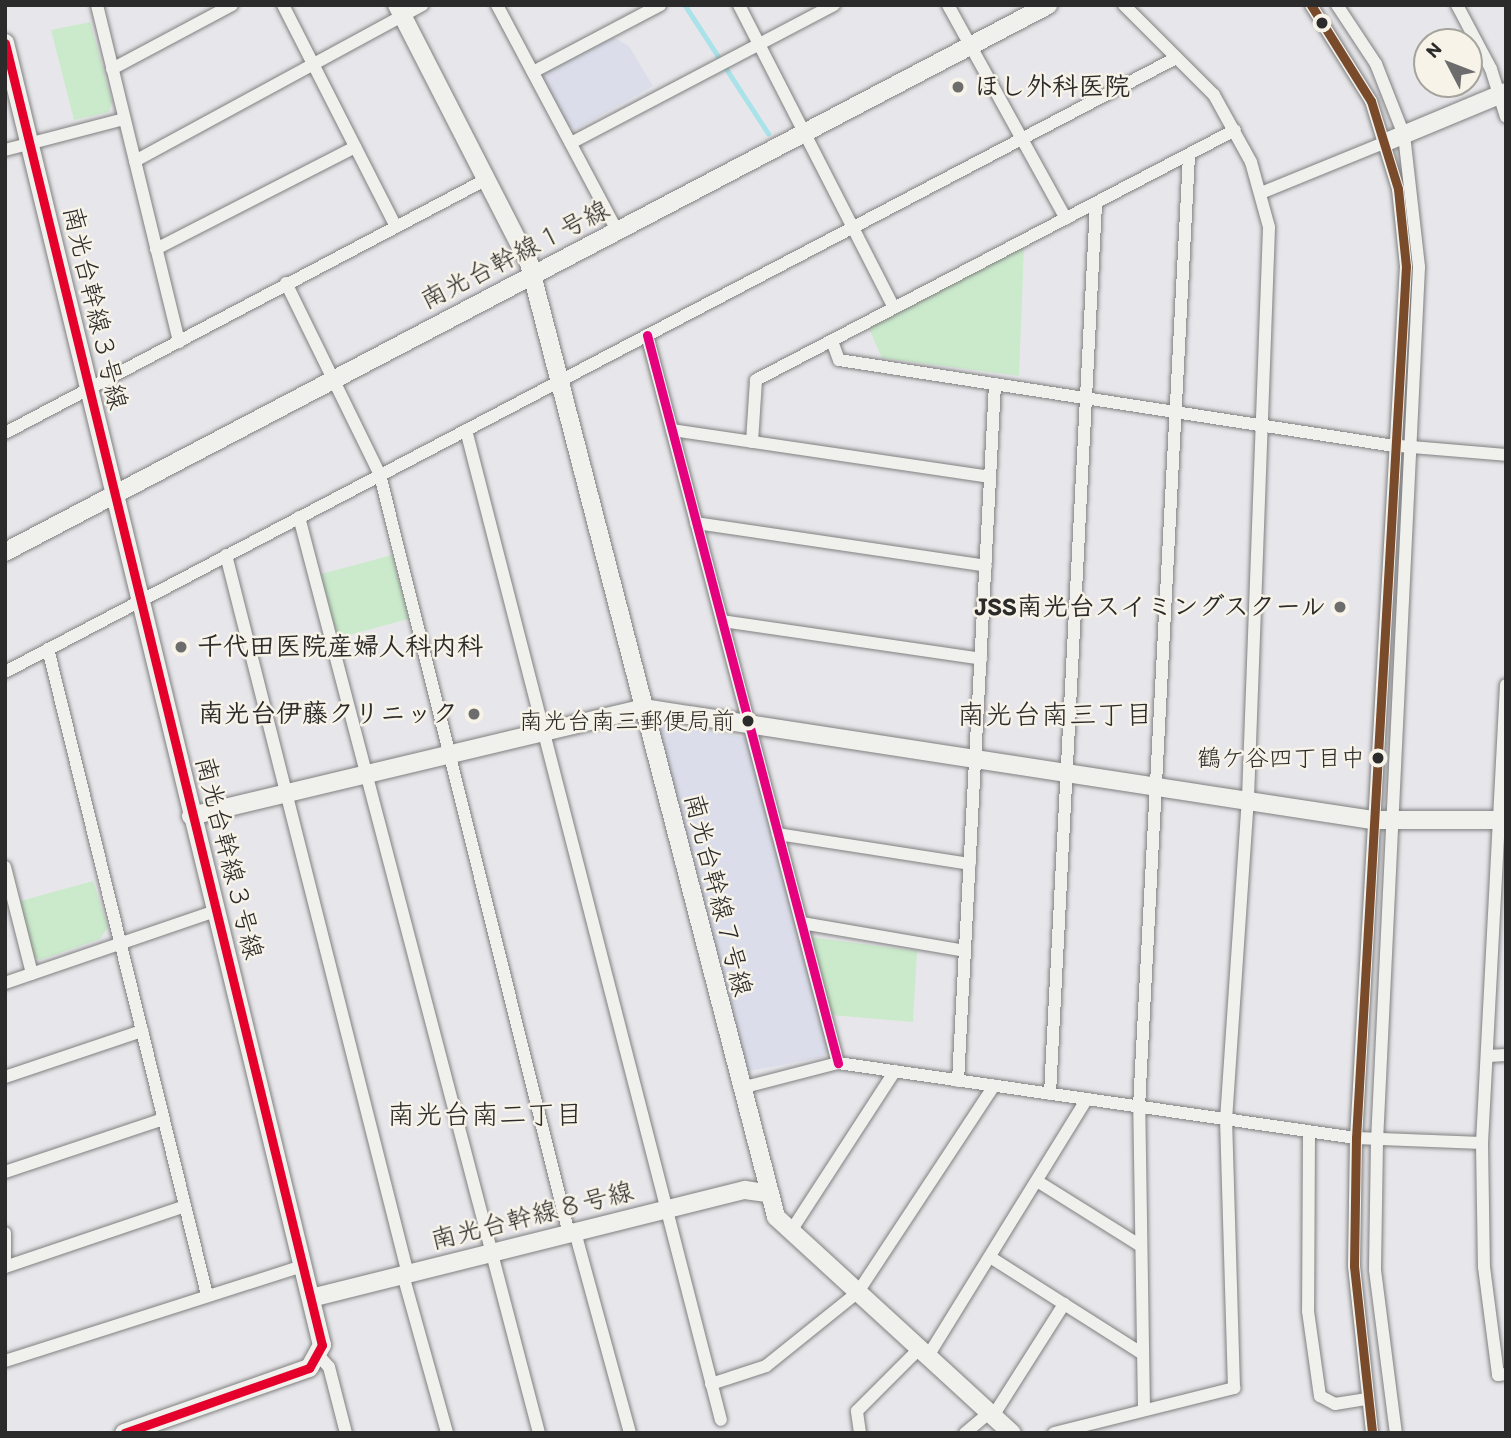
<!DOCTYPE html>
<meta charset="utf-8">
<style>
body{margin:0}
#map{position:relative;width:1511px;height:1438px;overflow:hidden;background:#e7e7eb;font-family:Itim,"Klee One",sans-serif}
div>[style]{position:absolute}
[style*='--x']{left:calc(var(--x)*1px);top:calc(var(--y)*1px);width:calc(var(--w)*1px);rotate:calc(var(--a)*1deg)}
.built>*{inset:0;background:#dbdeea}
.green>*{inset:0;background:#caeacb;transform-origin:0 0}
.stream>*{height:4.5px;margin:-2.25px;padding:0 2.25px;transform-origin:2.25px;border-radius:2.25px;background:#a9e2e8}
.roads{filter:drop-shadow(0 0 2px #808081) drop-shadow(0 0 2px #808081)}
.street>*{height:12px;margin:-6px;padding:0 6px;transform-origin:6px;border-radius:6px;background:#f0f0ed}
.secondary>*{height:18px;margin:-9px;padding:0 9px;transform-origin:9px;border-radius:9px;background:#f0f0ed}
.bus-1>*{height:9px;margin:-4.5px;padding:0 4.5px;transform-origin:4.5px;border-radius:4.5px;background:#7a4b2a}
.bus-2>*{height:9px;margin:-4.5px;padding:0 4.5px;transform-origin:4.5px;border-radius:4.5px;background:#e4002b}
.bus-3>*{height:9px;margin:-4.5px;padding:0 4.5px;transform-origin:4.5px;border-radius:4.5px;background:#e5007d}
.dots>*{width:19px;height:19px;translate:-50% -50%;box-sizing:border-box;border:4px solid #f7f3e8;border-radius:50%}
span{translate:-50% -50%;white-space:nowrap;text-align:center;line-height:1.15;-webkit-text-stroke:5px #f7f3e8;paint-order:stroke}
.bus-label{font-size:24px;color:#2b2b2b}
.right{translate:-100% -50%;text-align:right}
.poi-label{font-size:26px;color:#2b2b2b;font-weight:700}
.left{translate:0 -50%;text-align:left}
.street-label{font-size:26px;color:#2b2b2b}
.neighbourhood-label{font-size:28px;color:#2b2b2b}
.frame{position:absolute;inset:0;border:7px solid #2b2b2b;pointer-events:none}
.north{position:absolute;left:1413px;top:28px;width:70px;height:70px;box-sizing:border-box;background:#f7f3e8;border:2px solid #a5a39c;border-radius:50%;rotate:312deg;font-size:19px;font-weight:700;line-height:28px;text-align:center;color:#2b2b2b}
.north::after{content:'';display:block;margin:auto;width:24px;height:32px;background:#6d6d6e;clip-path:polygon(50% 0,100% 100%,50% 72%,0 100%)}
</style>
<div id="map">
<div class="built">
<div style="clip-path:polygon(613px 37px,629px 46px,653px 86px,575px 130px,562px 121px,542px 83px,545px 72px)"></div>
<div style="clip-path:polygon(659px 722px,748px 738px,829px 1050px,824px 1057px,744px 1072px,655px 726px)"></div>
</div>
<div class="green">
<div style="clip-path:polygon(90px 22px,112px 102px,109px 112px,74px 120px,51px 30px)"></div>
<div style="clip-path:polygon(1024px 245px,1019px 376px,882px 358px,868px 326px)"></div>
<div style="left:392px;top:555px;width:66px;height:78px;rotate:75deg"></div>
<div style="clip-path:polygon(93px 881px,108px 927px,100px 939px,40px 960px,31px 956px,17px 902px)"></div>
<div style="clip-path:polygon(809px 937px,917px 951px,913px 1022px,831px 1015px)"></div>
</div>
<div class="stream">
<div style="--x:685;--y:5;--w:153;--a:57"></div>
</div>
<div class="roads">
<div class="street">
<div style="--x:97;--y:5;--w:347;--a:76.3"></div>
<div style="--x:283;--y:5;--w:249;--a:63"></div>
<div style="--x:497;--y:5;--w:256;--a:62"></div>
<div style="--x:739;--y:5;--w:340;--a:62.9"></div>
<div style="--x:948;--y:5;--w:244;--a:61.1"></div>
<div style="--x:1311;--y:5;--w:113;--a:58"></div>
<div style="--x:1371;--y:101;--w:92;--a:72.9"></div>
<div style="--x:1398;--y:189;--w:77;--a:84.1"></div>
<div style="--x:1406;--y:266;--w:873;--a:93.28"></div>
<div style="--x:1356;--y:1138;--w:128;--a:90.9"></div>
<div style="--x:1354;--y:1266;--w:168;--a:83.8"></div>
<div style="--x:1337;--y:5;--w:71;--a:56.5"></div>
<div style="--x:1376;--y:64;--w:76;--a:68.5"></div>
<div style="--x:1404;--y:135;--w:133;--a:83.5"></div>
<div style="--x:1419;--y:267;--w:875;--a:92.75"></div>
<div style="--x:1377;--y:1141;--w:129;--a:90.9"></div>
<div style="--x:1375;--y:1270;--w:164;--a:82.7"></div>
<div style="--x:1457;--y:5;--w:72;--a:62"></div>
<div style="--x:1491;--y:69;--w:50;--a:72.6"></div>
<div style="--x:112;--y:69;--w:136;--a:-28.1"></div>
<div style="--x:533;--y:72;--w:144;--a:-27.8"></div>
<div style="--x:571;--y:143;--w:297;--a:-27.7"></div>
<div style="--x:5;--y:150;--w:123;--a:-14.6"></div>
<div style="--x:135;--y:161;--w:327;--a:-28.5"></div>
<div style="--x:1261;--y:193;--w:135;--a:-22.2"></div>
<div style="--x:156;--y:249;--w:224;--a:-27.1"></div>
<div style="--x:286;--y:283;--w:214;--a:63.9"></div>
<div style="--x:380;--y:475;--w:782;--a:76.02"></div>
<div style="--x:647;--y:335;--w:753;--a:75.3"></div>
<div style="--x:832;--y:341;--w:20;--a:70"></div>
<div style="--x:839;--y:360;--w:556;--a:8.8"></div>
<div style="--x:1388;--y:445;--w:118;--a:4.8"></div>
<div style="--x:466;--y:430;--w:1022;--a:75.56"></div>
<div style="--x:672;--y:430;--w:321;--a:8.4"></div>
<div style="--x:5;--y:433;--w:545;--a:-27.79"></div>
<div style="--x:752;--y:442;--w:62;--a:-86.3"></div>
<div style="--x:756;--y:380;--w:540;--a:-27.56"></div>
<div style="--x:299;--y:517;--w:947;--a:75.32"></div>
<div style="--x:696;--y:523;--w:293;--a:8.4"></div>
<div style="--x:226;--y:555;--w:742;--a:75.8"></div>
<div style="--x:722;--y:621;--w:262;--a:8.3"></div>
<div style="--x:48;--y:649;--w:665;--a:76.17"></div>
<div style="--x:5;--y:672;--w:1322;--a:-27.67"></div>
<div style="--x:1506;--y:685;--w:459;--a:93"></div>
<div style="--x:1482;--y:1143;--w:124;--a:89.1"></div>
<div style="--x:1484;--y:1267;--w:109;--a:82.6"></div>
<div style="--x:1498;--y:1375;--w:8;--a:-7"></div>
<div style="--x:778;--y:834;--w:194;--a:8.9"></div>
<div style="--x:5;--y:867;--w:110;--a:75.8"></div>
<div style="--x:802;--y:923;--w:165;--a:9.7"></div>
<div style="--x:5;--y:983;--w:222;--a:-18.9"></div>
<div style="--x:1488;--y:1056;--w:18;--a:-3"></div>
<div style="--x:5;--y:1077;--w:145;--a:-18.6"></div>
<div style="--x:958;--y:1081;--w:698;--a:-86.96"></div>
<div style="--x:741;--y:1088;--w:100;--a:-14.5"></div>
<div style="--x:838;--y:1063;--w:523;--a:8.24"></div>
<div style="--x:1356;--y:1138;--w:126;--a:2.3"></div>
<div style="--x:1050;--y:1094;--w:891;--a:-87.04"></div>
<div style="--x:1309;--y:1132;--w:179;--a:90.3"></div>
<div style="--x:1308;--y:1311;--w:86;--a:82"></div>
<div style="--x:1320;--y:1396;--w:17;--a:28"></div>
<div style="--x:1335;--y:1404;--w:31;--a:-9"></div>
<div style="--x:5;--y:1172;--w:167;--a:-18.5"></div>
<div style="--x:1037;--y:1181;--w:119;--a:32"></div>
<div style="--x:791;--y:1231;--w:191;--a:-57"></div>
<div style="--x:575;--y:1232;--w:208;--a:74.7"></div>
<div style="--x:5;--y:1233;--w:34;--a:90"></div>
<div style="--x:990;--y:1257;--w:181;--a:32.4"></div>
<div style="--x:5;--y:1267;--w:190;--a:-18.7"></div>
<div style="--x:403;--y:1275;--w:164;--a:74.4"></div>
<div style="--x:928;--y:1356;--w:302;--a:-58.3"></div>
<div style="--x:320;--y:1357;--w:13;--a:48"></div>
<div style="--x:329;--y:1367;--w:68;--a:75.6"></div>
<div style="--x:5;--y:1361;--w:313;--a:-17.7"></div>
<div style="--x:711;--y:1384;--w:58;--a:-18.1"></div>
<div style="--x:766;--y:1366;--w:118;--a:-38.8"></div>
<div style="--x:858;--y:1292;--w:247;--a:-56.6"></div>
<div style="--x:1144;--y:1410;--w:303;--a:-90.9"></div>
<div style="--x:1139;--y:1107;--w:952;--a:-86.99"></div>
<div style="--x:993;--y:1416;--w:133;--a:-57.6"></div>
<div style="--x:860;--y:1433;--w:22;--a:-98"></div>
<div style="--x:857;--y:1411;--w:89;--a:-45"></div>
<div style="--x:965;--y:1433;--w:33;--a:-40"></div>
<div style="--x:1054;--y:1433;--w:186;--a:-14"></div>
<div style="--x:1234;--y:1388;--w:268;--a:-91.7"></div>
<div style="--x:1226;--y:1120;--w:323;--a:-86.1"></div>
<div style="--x:1248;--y:798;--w:571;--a:-87.89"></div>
<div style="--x:1269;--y:227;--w:67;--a:-105.5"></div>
<div style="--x:1251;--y:162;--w:77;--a:-118.9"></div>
<div style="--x:1214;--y:95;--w:127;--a:-135"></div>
</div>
<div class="secondary">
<div style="--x:397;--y:5;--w:290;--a:62.9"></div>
<div style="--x:529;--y:263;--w:985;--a:75.48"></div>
<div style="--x:776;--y:1217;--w:320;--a:42.5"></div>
<div style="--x:5;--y:43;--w:1340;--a:76.32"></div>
<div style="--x:322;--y:1345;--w:26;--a:119"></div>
<div style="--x:309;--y:1368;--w:196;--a:160.6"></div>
<div style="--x:1386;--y:142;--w:130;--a:-22.6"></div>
<div style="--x:5;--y:552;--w:1178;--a:-27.67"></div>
<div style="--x:191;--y:816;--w:465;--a:-13.4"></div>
<div style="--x:643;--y:708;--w:738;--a:8.73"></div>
<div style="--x:1372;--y:820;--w:134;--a:0"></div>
<div style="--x:311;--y:1298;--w:447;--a:-14"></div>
<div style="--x:745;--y:1190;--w:22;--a:8"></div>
</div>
</div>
<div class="bus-1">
<div style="--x:1311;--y:5;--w:113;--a:58"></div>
<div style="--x:1371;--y:101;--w:92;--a:72.9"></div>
<div style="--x:1398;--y:189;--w:77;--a:84.1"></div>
<div style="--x:1406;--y:266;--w:873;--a:93.28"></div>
<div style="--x:1356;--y:1138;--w:128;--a:90.9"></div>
<div style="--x:1354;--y:1266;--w:168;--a:83.8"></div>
</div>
<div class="bus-2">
<div style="--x:5;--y:43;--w:1340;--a:76.32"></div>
<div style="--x:322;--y:1345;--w:26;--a:119"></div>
<div style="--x:309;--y:1368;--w:196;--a:160.6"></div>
</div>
<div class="bus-3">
<div style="--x:647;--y:335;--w:753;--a:75.3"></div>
</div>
<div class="dots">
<div style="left:1322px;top:23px;background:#2b2b2b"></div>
<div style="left:958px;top:87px;background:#6d6d6e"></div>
<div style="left:1340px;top:607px;background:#6d6d6e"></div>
<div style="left:181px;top:647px;background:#6d6d6e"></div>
<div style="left:474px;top:714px;background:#6d6d6e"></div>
<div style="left:748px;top:721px;background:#2b2b2b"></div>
<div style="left:1378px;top:758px;background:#2b2b2b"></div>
</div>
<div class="bus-label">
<span class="right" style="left:735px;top:721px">南光台南三郵便局前</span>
<span class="right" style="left:1365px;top:758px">鶴ケ谷四丁目中</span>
</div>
<div class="poi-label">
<span class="left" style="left:974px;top:87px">ほし外科医院</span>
<span class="right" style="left:1326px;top:607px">JSS南光台スイミングスクール</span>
<span class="left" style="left:197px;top:647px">千代田医院産婦人科内科</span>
<span class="right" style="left:458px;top:714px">南光台伊藤クリニック</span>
</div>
<div class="street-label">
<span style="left:515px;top:255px;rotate:-27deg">南光台幹線１号線</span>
<span style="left:95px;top:308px;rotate:77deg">南光台幹線３号線</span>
<span style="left:229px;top:858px;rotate:76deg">南光台幹線３号線</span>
<span style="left:718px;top:895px;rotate:76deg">南光台幹線７号線</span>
<span style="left:532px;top:1216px;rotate:-14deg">南光台幹線８号線</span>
</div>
<div class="neighbourhood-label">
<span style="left:1055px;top:714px">南光台南三丁目</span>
<span style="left:485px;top:1114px">南光台南二丁目</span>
</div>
<div class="frame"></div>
<div class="north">N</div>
</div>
